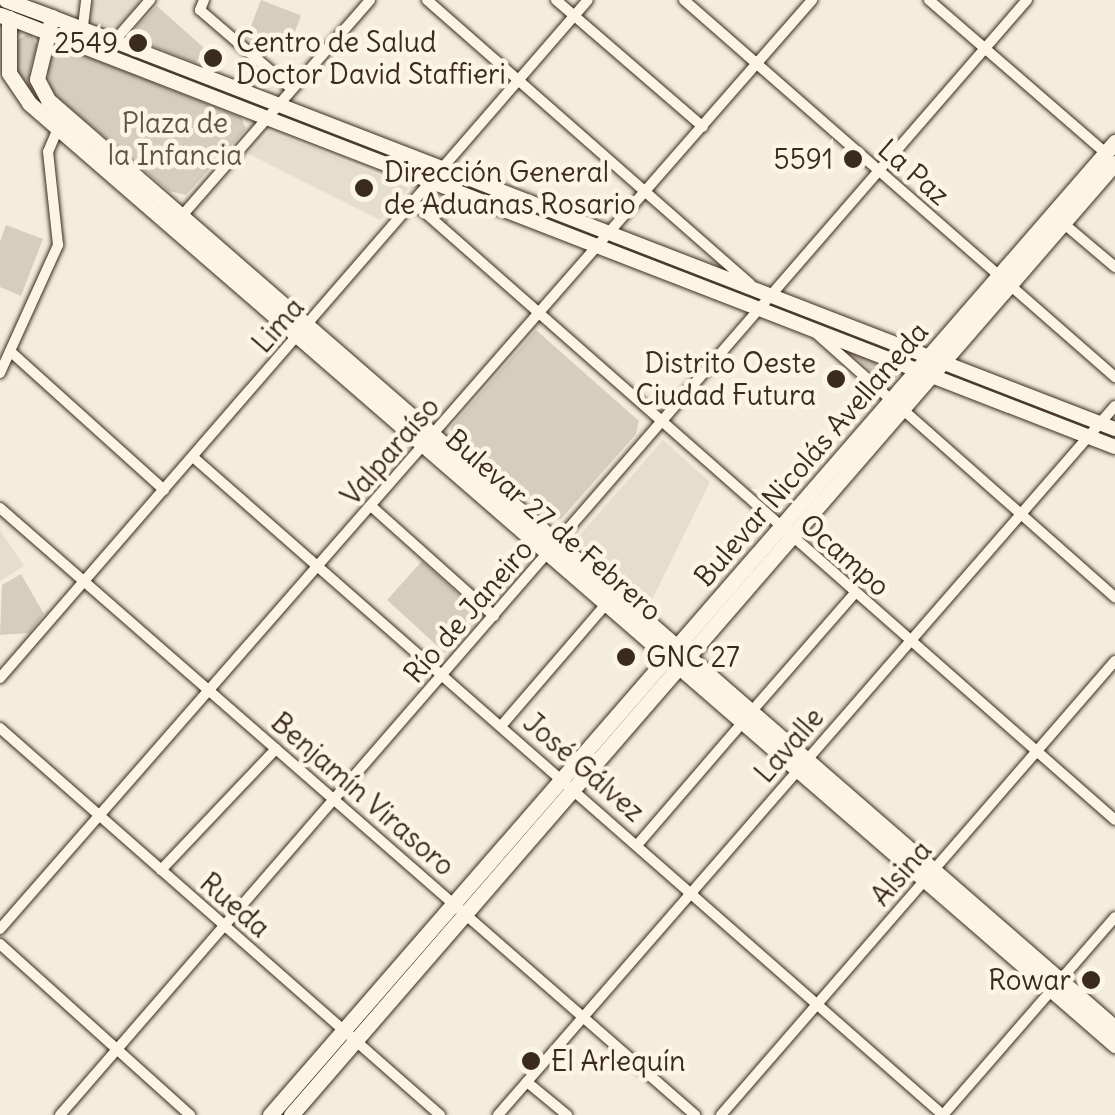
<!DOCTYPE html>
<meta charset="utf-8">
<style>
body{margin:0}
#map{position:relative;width:1115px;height:1115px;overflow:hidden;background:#f4eddd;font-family:Delius,sans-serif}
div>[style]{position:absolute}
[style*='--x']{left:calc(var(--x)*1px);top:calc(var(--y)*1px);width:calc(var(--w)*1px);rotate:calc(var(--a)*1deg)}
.built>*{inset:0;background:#e5ddce}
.green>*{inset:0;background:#d6cdbd;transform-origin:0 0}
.roads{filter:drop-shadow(0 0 2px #3b2a1e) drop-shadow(0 0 2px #3b2a1e)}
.street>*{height:10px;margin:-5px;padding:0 5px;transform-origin:5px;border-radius:5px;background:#fcf5e5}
.secondary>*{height:14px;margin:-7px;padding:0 7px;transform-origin:7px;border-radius:7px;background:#fcf5e5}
.primary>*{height:15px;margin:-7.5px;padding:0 7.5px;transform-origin:7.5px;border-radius:7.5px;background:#fcf5e5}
.dots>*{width:28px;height:28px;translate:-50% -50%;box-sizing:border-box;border:5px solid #fcf5e5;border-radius:50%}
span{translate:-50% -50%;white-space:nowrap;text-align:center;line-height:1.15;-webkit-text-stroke:9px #fcf5e5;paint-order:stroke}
.poi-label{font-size:28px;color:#3b2a1e}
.left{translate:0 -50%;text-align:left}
.right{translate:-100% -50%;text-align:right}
.park-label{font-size:28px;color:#625346}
.street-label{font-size:28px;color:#3b2a1e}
</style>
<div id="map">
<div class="built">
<div style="clip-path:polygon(92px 0,141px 0,116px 29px,89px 21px)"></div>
<div style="clip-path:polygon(269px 132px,318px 150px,409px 188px,380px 220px,249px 154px)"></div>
<div style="clip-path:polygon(663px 440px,710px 482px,650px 604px,580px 544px,579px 536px)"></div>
<div style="clip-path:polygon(0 530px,24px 566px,0 581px)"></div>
</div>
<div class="green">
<div style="left:261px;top:0;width:43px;height:41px;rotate:21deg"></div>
<div style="clip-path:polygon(157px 6px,204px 48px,196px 63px,128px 36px)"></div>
<div style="clip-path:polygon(30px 33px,37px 45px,29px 73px,34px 92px,27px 97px,14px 73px,13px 51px,17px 40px)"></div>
<div style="clip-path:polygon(53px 43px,241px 117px,246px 129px,186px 195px,169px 191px,51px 92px,46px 64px)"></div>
<div style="clip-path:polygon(435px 190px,457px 198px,446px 227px,422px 204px,423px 196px)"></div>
<div style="clip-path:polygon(6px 225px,43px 239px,21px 296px,0 287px,0 242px)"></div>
<div style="clip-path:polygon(536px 330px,639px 421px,636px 434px,561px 519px,553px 520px,452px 435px,451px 427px)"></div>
<div style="clip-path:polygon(850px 352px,894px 369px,897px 377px,886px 384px)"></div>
<div style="clip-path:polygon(422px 561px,477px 611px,476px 618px,445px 653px,387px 600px)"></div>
<div style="clip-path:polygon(21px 574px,44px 614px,29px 633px,0 635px,2px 585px)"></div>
</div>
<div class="roads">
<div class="street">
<div style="--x:204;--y:0;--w:11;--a:112"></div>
<div style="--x:200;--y:10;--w:121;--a:40.7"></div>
<div style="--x:427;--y:0;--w:430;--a:41.3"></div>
<div style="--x:556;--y:0;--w:194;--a:40.8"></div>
<div style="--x:684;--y:0;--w:573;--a:41.18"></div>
<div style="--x:929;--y:0;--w:235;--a:40.9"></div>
<div style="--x:82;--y:34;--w:34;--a:-83"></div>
<div style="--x:103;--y:54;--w:72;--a:-49"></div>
<div style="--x:413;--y:202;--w:935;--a:41.36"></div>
<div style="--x:180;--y:218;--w:289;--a:-48.9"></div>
<div style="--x:1063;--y:223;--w:68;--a:40.2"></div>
<div style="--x:817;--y:334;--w:99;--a:41.7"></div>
<div style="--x:11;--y:352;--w:206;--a:42"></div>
<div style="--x:0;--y:373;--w:141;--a:-65.6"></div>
<div style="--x:58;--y:245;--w:94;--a:-96.1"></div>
<div style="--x:48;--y:152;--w:26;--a:-67"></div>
<div style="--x:901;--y:408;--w:286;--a:41.5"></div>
<div style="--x:193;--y:457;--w:998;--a:41.26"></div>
<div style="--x:371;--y:506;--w:165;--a:41.8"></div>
<div style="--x:0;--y:508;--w:923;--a:41.13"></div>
<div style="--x:0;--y:678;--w:897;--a:-49.07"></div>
<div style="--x:752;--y:711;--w:155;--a:-48.9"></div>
<div style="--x:502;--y:725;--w:160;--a:-49.3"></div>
<div style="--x:0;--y:728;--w:586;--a:41.33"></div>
<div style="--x:638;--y:844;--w:161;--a:-49.3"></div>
<div style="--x:161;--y:870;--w:167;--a:-46.5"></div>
<div style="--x:0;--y:929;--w:1234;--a:-48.84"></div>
<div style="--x:0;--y:944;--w:256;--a:42"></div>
<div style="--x:527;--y:1082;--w:52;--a:39.5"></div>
<div style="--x:60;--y:1115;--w:1476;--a:-49.07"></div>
<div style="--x:498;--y:1115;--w:940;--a:-48.97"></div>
<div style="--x:721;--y:1115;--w:601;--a:-49.05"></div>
<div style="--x:943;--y:1115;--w:262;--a:-49"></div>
</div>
<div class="secondary">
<div style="--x:52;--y:17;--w:1140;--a:21.19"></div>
<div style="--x:9;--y:18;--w:1186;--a:21.2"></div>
</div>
<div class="primary">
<div style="--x:6;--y:0;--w:49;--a:20.3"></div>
<div style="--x:52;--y:17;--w:64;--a:103.6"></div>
<div style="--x:37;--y:79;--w:24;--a:62"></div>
<div style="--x:48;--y:100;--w:1414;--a:41.01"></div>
<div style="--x:0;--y:15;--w:9;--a:18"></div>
<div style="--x:9;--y:18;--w:55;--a:90"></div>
<div style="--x:9;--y:73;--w:36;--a:56"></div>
<div style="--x:29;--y:103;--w:1438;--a:40.94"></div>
<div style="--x:270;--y:1115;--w:1289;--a:-49.03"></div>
<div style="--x:291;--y:1115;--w:1259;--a:-49.12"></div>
</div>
</div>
<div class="dots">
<div style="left:138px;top:43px;background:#3b2a1e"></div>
<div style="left:213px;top:58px;background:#3b2a1e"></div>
<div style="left:853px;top:159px;background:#3b2a1e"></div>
<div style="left:364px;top:188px;background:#3b2a1e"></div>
<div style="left:836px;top:379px;background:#3b2a1e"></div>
<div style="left:626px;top:657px;background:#3b2a1e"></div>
<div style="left:1091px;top:980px;background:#3b2a1e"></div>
<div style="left:531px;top:1061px;background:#3b2a1e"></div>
</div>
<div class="poi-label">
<span class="left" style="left:236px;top:58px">Centro de Salud<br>Doctor David Staffieri</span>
<span class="right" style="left:118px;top:43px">2549</span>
<span class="right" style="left:833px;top:159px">5591</span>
<span class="left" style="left:384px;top:188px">Dirección General<br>de Aduanas Rosario</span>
<span class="right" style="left:816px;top:379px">Distrito Oeste<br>Ciudad Futura</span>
<span class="left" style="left:646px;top:657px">GNC 27</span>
<span class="right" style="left:1071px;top:980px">Rowar</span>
<span class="left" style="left:551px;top:1061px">El Arlequín</span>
</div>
<div class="park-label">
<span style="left:175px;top:139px">Plaza de<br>la Infancia</span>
</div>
<div class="street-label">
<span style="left:914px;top:172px;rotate:41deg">La Paz</span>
<span style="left:278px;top:325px;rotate:-49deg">Lima</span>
<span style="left:390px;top:451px;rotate:-49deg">Valparaíso</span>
<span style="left:811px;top:454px;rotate:-49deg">Bulevar Nicolás Avellaneda</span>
<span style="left:554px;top:525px;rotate:41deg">Bulevar 27 de Febrero</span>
<span style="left:845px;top:555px;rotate:41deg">Ocampo</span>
<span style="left:468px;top:611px;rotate:-49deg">Río de Janeiro</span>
<span style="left:789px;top:745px;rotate:-49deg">Lavalle</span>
<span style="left:584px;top:767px;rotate:41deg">José Gálvez</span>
<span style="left:363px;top:794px;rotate:41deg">Benjamín Virasoro</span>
<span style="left:901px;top:873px;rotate:-49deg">Alsina</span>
<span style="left:235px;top:905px;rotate:41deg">Rueda</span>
</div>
</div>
